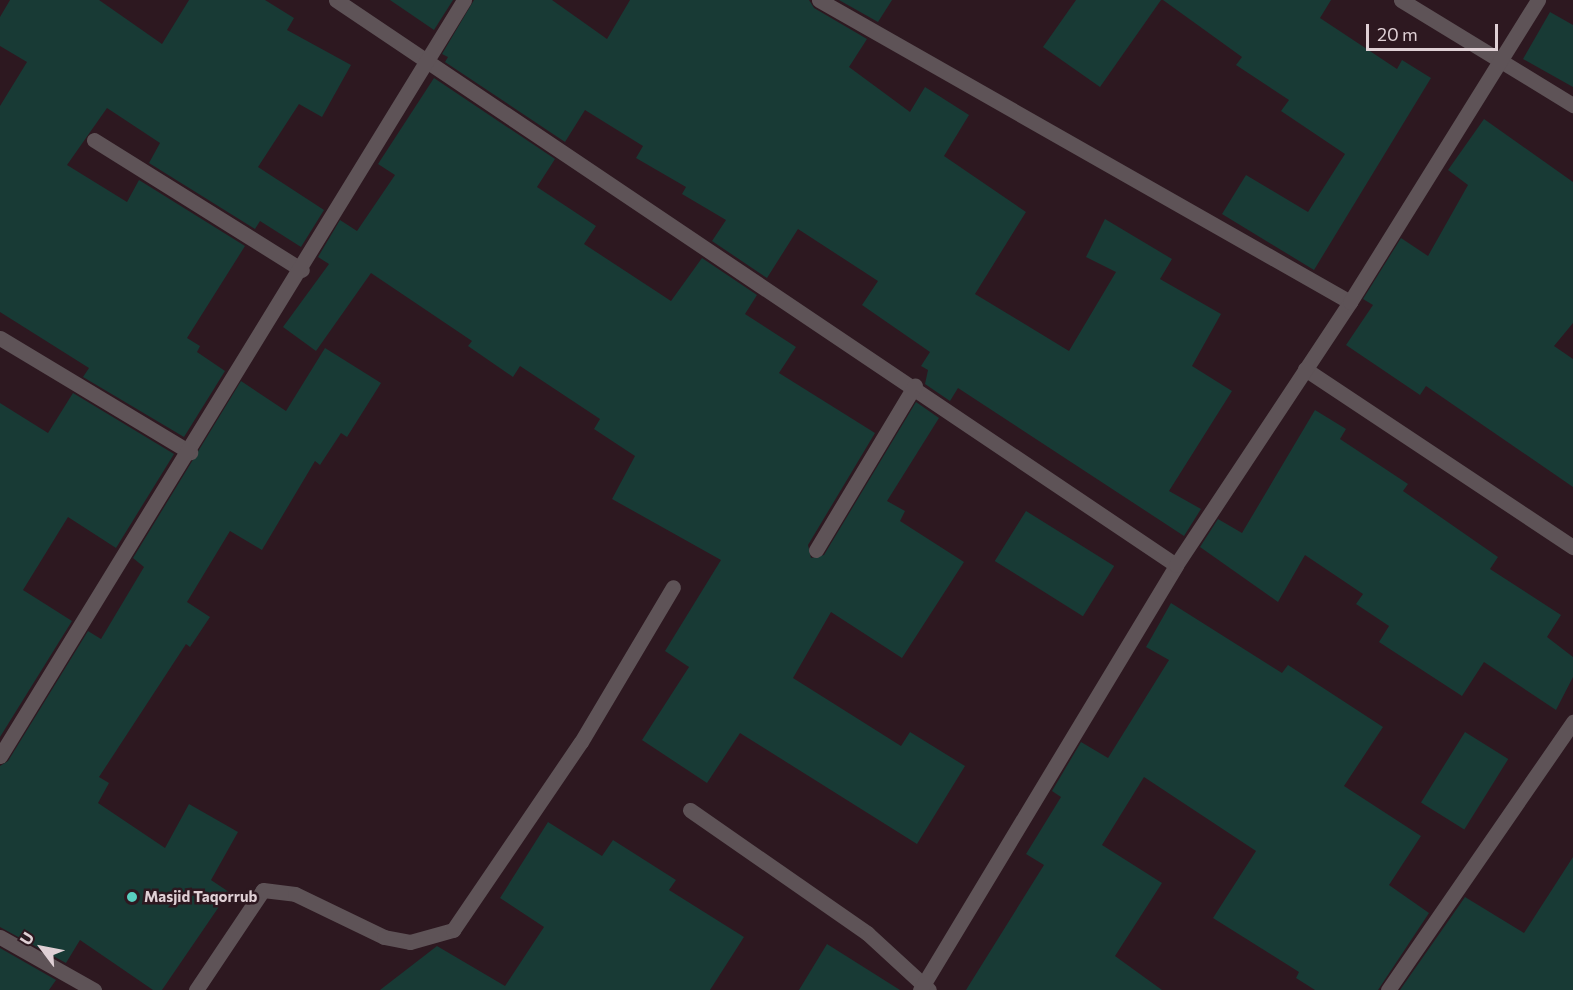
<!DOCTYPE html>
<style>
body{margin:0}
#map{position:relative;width:1573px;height:990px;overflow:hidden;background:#2d1820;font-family:Commissioner,sans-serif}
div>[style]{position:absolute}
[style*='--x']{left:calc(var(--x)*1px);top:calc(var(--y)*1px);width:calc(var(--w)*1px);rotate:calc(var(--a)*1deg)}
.building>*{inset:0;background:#183a35;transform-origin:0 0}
.minor>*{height:15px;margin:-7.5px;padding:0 7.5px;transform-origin:7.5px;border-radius:7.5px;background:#5e5357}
.dots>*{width:16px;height:16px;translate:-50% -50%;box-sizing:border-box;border:3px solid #2d1820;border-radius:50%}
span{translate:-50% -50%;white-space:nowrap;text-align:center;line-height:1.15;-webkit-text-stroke:5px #2d1820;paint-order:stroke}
.poi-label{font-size:15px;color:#dfd0d5;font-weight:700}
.left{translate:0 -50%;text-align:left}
.north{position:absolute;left:12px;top:918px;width:60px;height:60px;-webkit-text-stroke:4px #2d1820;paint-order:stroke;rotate:302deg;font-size:16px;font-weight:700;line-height:24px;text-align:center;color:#dfd0d5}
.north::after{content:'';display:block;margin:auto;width:21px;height:27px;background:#dfd0d5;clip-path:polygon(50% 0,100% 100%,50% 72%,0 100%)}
.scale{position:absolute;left:1366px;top:24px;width:132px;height:27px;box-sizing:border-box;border:3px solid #dfd0d5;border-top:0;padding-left:8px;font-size:18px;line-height:21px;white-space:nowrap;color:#dfd0d5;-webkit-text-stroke:4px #2d1820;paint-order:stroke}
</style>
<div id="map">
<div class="building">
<div style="clip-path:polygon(10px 0,99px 0,162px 44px,189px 0,265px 0,294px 18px,287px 30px,351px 65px,322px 117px,299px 104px,258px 167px,324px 210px,301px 247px,260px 221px,255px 229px,149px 163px,160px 143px,107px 108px,67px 165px,127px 202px,139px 180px,245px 246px,187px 338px,200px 346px,197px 352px,225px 371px,184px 437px,83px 377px,89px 368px,0 312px,0 106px,27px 62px,0 46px,0 17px)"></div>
<div style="clip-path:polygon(390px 0,453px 0,434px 30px)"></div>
<div style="clip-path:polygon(474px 0,552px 0,607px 39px,630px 0,809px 0,814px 8px,867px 39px,849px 67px,910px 112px,925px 87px,969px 115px,944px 156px,1026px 212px,975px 294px,1069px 351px,1116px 272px,1086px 257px,1105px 219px,1172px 259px,1160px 279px,1221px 314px,1192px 366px,1232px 391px,1169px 491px,1201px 509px,1184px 536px,958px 388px,950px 401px,925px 384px,928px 370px,921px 366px,930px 352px,862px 305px,878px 281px,798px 229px,767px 278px,712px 241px,726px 220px,682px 194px,686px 187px,636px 158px,643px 146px,585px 110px,565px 142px,445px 62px,448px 57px,442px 54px)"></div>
<div style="clip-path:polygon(839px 0,892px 0,878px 22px)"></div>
<div style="clip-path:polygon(1076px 0,1161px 0,1100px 87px,1043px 47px)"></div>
<div style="clip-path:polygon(1163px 0,1331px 0,1320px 18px,1397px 69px,1402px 60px,1431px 78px,1314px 270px,1222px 214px,1246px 175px,1308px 212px,1345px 154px,1281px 111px,1289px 100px,1236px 65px,1242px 57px)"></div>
<div style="clip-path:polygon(1550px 12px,1573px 25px,1573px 87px,1523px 59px)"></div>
<div style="clip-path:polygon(434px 78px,555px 159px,537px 187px,596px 226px,584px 244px,671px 301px,702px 258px,757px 295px,745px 314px,796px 347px,779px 373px,875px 433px,808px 545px,811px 558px,824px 555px,916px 402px,939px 418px,887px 501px,905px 511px,900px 521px,964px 562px,902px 658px,831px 612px,793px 678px,901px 746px,910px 732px,965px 766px,917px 844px,740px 733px,707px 783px,642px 740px,689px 667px,665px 651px,721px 560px,612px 499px,635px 456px,594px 429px,600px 419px,520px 366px,513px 377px,468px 346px,472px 341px,371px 273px,316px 351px,283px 327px,329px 264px,318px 257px,340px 220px,357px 231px,395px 175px,378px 164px)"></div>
<div style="clip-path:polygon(1484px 119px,1573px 182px,1573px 323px,1554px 346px,1573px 359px,1573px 487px,1426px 386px,1420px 395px,1346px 345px,1373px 305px,1363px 299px,1401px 238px,1428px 256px,1468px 185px,1448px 170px)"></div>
<div style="clip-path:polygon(325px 348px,381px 383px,347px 437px,341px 433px,320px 465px,315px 461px,262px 550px,230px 531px,187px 602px,210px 617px,190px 647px,186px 644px,99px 777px,109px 783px,98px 803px,165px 848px,189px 804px,238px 832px,211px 880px,229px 892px,162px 990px,153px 990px,80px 940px,66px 963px,0 927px,0 766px,8px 761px,88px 631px,101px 639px,144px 567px,133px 558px,241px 381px,286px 411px)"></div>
<div style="clip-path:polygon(73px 393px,174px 454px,116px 548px,68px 517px,23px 590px,72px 621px,0 737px,0 403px,48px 433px)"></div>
<div style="clip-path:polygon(1315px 410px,1346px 429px,1340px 439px,1408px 484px,1403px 491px,1498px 557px,1490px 569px,1561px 615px,1547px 637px,1573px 657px,1573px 677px,1556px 710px,1484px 662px,1462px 696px,1379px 642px,1389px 626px,1356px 604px,1363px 594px,1305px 555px,1278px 602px,1200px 547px,1218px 519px,1242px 533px)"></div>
<div style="left:1026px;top:511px;width:104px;height:59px;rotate:32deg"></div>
<div style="clip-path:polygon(1171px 603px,1282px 673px,1288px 665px,1383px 727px,1344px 786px,1421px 836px,1389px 885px,1429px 913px,1378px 990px,1315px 990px,1296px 978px,1299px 972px,1213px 918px,1256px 851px,1144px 777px,1102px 845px,1162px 883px,1115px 956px,1162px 990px,966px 990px,1044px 865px,1026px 854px,1061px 797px,1052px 791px,1081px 742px,1108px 758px,1169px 660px,1146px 647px)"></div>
<div style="left:1465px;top:732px;width:51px;height:83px;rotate:32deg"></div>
<div style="clip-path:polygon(548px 822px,602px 856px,613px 840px,676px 880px,669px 890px,744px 937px,710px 990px,380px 990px,437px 946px,505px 986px,544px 927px,500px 898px)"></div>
<div style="clip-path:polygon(1573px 857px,1573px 990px,1400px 990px,1465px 897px,1524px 933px)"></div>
<div style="clip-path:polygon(827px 944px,900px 990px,799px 990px)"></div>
<div style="clip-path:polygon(0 948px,56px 980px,49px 990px,0 990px)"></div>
</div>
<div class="minor">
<div style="--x:336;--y:0;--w:1012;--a:33.93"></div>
<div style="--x:819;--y:0;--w:611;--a:29.63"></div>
<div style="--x:1401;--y:0;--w:202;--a:31.4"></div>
<div style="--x:94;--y:140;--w:245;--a:32"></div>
<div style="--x:0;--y:338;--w:222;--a:31"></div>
<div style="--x:1305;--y:369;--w:322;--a:33.6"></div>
<div style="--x:816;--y:550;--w:192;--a:-59"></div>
<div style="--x:0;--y:756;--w:887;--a:-58.46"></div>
<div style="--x:690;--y:810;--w:216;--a:34.8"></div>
<div style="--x:867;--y:933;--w:84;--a:42.6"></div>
<div style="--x:0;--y:937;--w:108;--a:29.4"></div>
<div style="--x:196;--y:990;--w:120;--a:-56.2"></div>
<div style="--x:263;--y:890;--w:32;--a:7"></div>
<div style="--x:295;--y:894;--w:99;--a:25.8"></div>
<div style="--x:384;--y:937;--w:26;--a:11"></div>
<div style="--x:410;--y:942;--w:45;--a:-15.6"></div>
<div style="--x:453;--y:930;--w:227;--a:-55.8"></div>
<div style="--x:581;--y:742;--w:180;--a:-59.3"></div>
<div style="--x:920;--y:990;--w:496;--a:-58.9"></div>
<div style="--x:1176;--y:565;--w:315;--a:-56.5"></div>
<div style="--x:1350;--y:302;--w:356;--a:-58.1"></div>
<div style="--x:1388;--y:990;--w:326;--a:-55.4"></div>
</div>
<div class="dots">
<div style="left:132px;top:897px;background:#59cebf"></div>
</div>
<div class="poi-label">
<span class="left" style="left:144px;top:897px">Masjid Taqorrub</span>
</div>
<div class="north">U</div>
<div class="scale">20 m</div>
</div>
